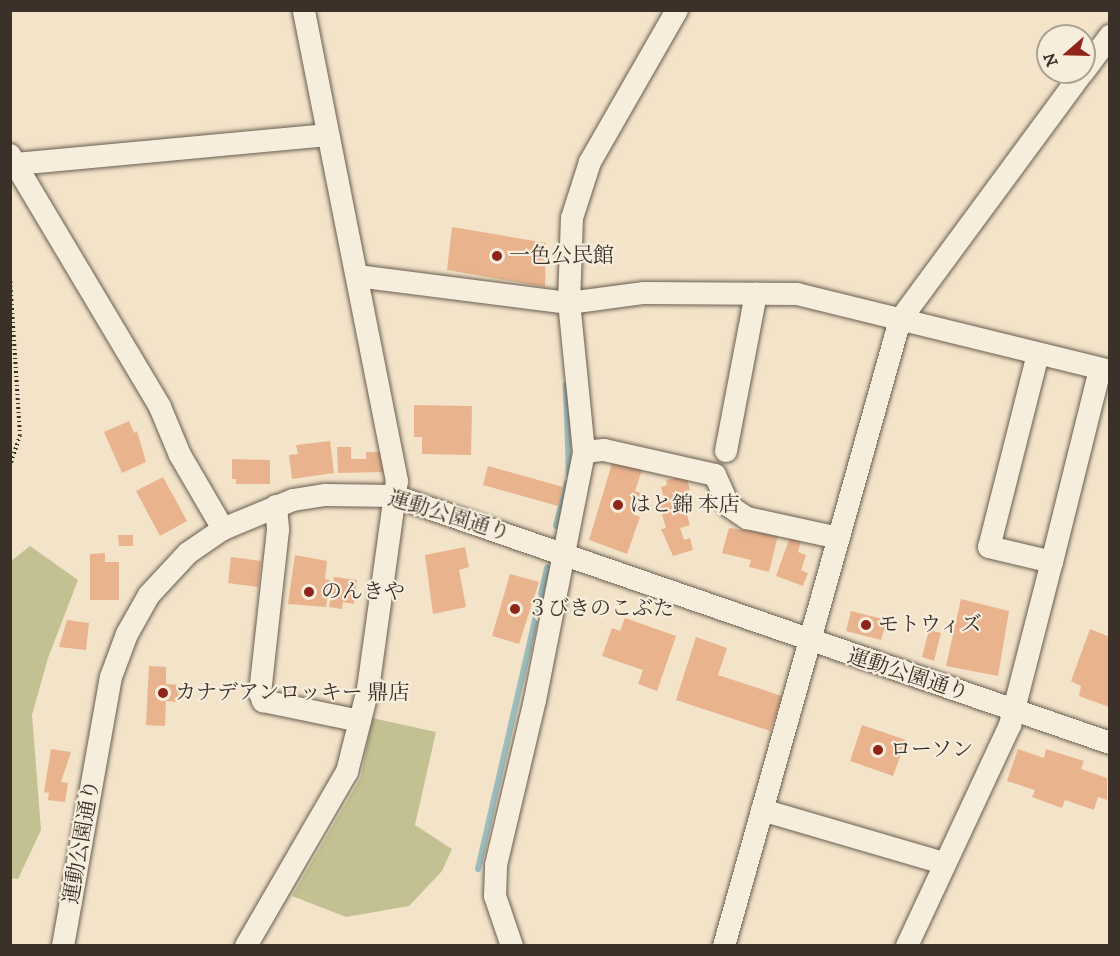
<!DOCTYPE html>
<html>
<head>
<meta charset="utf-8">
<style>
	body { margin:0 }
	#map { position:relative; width:1120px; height:956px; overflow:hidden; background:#f3e3c9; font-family:"IM FELL DW Pica","Noto Serif JP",serif }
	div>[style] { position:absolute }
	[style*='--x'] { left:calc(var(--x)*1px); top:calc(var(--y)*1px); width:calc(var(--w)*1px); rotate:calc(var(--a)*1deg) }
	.green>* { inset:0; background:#c3c191 }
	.stream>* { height:6px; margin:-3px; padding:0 3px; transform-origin:3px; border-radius:3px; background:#9dbdbc }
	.building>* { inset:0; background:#e9b38e }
	.path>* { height:4px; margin-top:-2px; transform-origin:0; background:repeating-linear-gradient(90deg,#3b3128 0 1.5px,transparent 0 4.5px) }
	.roads { filter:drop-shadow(0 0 2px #695e50) drop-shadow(0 0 2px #695e50) }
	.minor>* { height:22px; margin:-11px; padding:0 11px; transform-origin:11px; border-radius:11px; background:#f7eddc }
	.dots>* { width:16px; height:16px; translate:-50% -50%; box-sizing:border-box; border:3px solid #f7eddc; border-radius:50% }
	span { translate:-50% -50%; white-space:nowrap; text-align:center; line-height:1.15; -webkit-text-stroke:4.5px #f7eddc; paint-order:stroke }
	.poi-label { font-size:21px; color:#3b3128 }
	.left { translate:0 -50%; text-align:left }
	.street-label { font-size:21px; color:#3b3128 }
	.frame { position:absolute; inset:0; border:12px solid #3b3128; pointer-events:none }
	.north { position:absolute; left:1036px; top:24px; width:60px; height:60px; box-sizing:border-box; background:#f7eddc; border:2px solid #aca294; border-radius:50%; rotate:250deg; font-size:16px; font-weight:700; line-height:24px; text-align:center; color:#3b3128 }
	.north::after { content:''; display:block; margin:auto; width:21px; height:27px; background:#8f2418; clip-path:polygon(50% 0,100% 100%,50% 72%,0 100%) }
</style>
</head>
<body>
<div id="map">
	<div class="green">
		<i style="clip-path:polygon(30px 546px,78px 580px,48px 658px,32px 715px,41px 830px,18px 879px,10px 878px,10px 562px)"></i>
		<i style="clip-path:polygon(372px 718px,436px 732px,415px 825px,452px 849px,442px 871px,409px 906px,346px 917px,292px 896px,361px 777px)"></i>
	</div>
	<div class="stream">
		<i style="--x:566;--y:385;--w:89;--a:88.1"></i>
		<i style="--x:556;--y:526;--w:44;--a:-75.7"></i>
		<i style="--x:478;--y:869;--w:309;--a:-77.1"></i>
	</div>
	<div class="building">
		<i style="clip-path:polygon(452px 227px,546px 243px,545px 287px,447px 270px)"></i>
		<i style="clip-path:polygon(414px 405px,472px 406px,471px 455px,422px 454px,422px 437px,414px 437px)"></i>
		<i style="clip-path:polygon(129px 421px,134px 433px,137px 431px,146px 462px,122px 473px,104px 432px)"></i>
		<i style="clip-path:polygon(330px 441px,334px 473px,292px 479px,289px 455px,298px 454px,296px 445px)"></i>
		<i style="clip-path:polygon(337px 447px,351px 447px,351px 459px,366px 459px,366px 452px,382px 452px,383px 472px,338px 473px)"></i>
		<i style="clip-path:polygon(614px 457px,643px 467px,635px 491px,641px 493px,634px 515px,640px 517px,627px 554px,589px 540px)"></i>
		<i style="clip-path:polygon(232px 459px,270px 460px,270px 484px,236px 484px,236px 479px,232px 479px)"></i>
		<i style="clip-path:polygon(488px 466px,563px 487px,558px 506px,483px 485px)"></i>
		<i style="clip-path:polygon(686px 475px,690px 490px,685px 491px,690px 507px,685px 509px,690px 525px,680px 528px,684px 540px,690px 538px,693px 550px,673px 556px,661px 529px,666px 528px,660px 508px,664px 499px,661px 487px,667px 485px,666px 480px)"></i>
		<i style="clip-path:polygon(163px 477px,187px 521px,160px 536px,136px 491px)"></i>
		<i style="clip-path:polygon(729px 528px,778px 535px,769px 572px,749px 567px,751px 560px,722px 553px)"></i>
		<i style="clip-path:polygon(118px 535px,133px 535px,133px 546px,119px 546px)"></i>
		<i style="clip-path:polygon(790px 537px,801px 541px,798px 552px,806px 555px,801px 570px,808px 573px,803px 586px,776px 576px)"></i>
		<i style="clip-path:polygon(465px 547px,469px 567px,459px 570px,466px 607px,433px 614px,425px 555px)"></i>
		<i style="clip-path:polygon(105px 553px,105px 562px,119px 562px,119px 600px,90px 600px,90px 554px)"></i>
		<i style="clip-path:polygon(295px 555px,327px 561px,325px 579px,330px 580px,326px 607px,288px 604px)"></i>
		<i style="clip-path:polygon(231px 557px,261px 561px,258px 587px,228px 583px)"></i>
		<i style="clip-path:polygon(510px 574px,539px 582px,519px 644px,492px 636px)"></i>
		<i style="clip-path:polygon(334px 577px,357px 580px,354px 604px,343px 602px,342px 609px,329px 607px)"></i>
		<i style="clip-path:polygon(961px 599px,1009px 611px,998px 676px,946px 666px)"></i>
		<i style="clip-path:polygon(851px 611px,887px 620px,881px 640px,846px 631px)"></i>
		<i style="clip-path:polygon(625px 618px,676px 636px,657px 691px,638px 684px,643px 670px,602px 656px,612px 628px,620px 631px)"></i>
		<i style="clip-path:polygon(67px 620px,89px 623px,86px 650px,59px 647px)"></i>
		<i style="clip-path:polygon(1090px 629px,1110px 637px,1109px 707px,1079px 696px,1081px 686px,1071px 681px)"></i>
		<i style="clip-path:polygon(929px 630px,941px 633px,934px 661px,922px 657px)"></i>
		<i style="clip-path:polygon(696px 637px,727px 648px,718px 675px,782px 696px,770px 731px,676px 700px)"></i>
		<i style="clip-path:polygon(149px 666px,166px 667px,166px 684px,179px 685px,178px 702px,166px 701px,165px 726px,146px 725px)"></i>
		<i style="clip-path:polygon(862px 725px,906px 740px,893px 776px,850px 761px)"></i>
		<i style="clip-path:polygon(51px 749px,71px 752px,61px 782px,68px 783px,65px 802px,48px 800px,49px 793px,44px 792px)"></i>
		<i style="clip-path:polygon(1018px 749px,1044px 758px,1046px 749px,1084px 761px,1081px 769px,1107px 778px,1107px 800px,1098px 797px,1094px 810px,1065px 800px,1062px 808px,1032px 797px,1035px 790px,1007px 781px)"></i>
	</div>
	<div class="path">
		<i style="--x:10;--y:277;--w:158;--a:86.4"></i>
		<i style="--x:20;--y:435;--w:33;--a:108"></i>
	</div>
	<div class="roads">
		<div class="minor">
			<i style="--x:1084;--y:71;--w:44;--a:-53.4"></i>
			<i style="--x:10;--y:155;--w:293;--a:59.2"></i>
			<i style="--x:160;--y:407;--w:52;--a:67.4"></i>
			<i style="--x:180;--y:455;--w:86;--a:59.8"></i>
			<i style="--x:16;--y:164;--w:313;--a:-5.3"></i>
			<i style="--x:357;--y:276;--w:214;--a:7.3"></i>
			<i style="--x:569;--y:303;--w:76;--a:-7.6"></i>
			<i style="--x:644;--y:293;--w:153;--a:0.4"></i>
			<i style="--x:797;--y:294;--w:322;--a:13.8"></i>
			<i style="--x:1038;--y:354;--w:199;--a:104.2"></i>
			<i style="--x:989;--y:547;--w:65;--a:13.4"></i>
			<i style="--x:1052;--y:562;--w:198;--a:-76"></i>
			<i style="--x:726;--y:451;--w:160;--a:-79.2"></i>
			<i style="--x:584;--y:452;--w:20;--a:-6"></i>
			<i style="--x:604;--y:450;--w:114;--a:12.7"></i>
			<i style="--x:715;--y:475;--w:34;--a:66"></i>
			<i style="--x:729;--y:506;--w:22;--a:34"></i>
			<i style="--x:747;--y:518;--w:94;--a:12.3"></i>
			<i style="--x:276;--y:506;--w:24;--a:85"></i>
			<i style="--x:278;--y:530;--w:164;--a:96.3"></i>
			<i style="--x:260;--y:693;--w:9;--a:69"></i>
			<i style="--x:263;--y:701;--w:99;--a:11.7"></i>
			<i style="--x:762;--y:810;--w:189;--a:16.3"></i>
			<i style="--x:63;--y:946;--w:273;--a:-79.9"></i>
			<i style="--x:111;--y:677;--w:46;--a:-69.6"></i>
			<i style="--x:127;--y:634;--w:45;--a:-60.6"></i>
			<i style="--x:149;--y:595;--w:57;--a:-47.1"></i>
			<i style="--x:188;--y:553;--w:42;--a:-34.4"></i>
			<i style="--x:223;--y:529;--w:76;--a:-22.5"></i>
			<i style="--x:293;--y:500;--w:33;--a:-9"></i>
			<i style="--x:326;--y:495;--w:68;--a:0.8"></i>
			<i style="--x:394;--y:496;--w:757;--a:19.03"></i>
			<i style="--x:246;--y:946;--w:201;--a:-59.9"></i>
			<i style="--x:347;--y:772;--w:86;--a:-75.8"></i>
			<i style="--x:368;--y:689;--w:210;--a:-82.1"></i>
			<i style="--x:397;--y:481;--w:480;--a:-101.2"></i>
			<i style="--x:512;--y:946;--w:53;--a:-108.8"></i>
			<i style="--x:495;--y:896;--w:31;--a:-88"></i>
			<i style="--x:496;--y:865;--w:170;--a:-76.7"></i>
			<i style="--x:535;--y:700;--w:253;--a:-78.8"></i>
			<i style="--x:584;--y:452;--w:150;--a:-95.7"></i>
			<i style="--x:569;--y:303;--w:85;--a:-88"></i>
			<i style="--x:572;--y:218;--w:59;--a:-72.2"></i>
			<i style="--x:590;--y:162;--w:175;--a:-60.2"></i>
			<i style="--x:724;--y:946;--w:650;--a:-74.3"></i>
			<i style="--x:900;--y:320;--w:308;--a:-53.6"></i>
			<i style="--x:907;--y:946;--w:244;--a:-65"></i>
			<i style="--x:1010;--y:725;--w:168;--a:-75.6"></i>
		</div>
	</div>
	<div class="dots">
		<i style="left:497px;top:256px;background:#8f2418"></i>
		<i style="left:618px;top:505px;background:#8f2418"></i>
		<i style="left:309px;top:592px;background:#8f2418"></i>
		<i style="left:515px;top:609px;background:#8f2418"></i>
		<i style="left:866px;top:625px;background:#8f2418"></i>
		<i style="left:163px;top:693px;background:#8f2418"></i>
		<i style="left:878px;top:750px;background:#8f2418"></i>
	</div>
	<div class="poi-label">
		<span class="left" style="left:509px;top:256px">一色公民館</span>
		<span class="left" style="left:630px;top:505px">はと錦 本店</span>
		<span class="left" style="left:321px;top:592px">のんきや</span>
		<span class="left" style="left:527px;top:609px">３びきのこぶた</span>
		<span class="left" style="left:878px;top:625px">モトウィズ</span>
		<span class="left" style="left:175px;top:693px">カナデアンロッキー 鼎店</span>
		<span class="left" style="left:890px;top:750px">ローソン</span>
	</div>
	<div class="street-label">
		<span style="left:449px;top:516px;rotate:17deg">運動公園通り</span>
		<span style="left:908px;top:675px;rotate:18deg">運動公園通り</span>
		<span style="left:82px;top:842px;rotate:-80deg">運動公園通り</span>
	</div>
	<div class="frame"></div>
	<div class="north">N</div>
</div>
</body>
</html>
